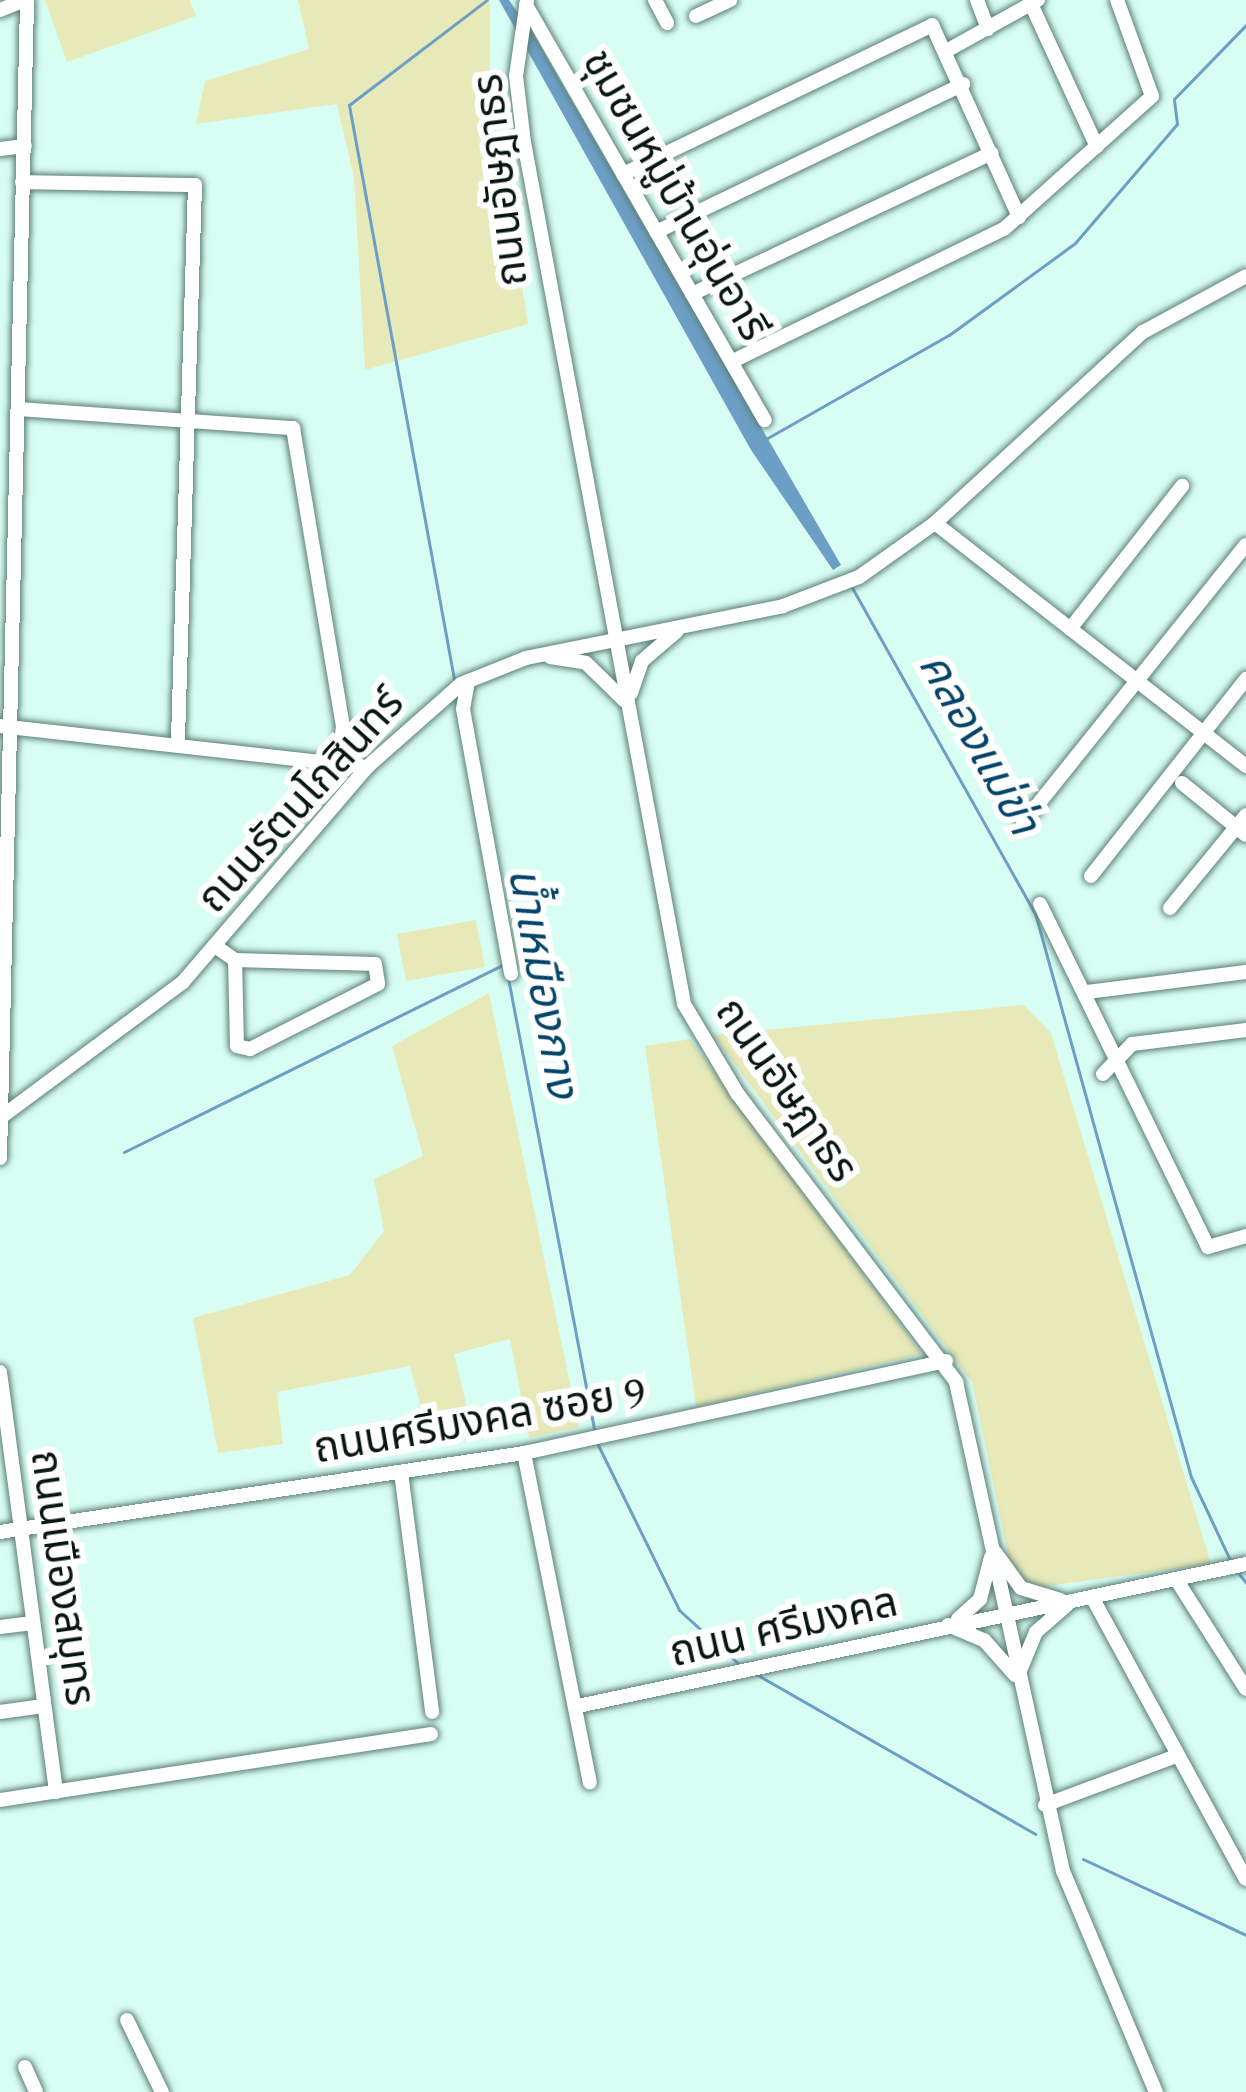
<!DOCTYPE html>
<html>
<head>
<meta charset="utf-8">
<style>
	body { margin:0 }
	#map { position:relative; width:1246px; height:2092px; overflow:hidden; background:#d8fef4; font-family:Spectral,"Noto Sans Thai",serif }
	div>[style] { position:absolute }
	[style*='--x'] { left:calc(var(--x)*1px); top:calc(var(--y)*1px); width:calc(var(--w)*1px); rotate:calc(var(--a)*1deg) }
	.green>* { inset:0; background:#e7eab8 }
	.water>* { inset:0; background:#6d9fc6 }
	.stream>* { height:3px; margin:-1.5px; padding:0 1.5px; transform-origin:1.5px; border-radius:1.5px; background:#6d9fc6 }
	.roads { filter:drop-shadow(0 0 3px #5c7f76) drop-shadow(0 0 3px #5c7f76) }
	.minor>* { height:14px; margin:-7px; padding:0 7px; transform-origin:7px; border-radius:7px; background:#fff }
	span { translate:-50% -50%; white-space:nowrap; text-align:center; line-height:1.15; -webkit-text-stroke:12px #fff; paint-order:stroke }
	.street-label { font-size:42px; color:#081613 }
	.water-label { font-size:45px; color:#04446a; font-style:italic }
</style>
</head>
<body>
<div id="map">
	<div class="green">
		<i style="clip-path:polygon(45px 0,190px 0,196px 16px,67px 62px)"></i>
		<i style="clip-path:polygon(298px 0,490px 0,490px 82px,528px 324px,365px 370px,354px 178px,337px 104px,196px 124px,205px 81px,309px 49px)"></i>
		<i style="clip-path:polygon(476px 920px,485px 967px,406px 981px,397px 934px)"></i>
		<i style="clip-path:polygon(489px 993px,579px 1427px,529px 1438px,510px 1339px,454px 1354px,469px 1415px,426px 1426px,410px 1366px,277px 1392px,283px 1444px,218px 1453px,193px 1318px,350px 1275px,384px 1231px,374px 1179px,423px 1156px,392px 1046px)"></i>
		<i style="clip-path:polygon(1024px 1005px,1051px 1033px,1211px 1564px,1032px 1588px,1012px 1573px,972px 1382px,713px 1035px)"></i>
		<i style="clip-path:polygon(690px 1039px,922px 1354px,696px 1407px,645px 1046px)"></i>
	</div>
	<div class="water">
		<i style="clip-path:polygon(499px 0,509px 0,536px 39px,841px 565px,833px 570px,751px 450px)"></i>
	</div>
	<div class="stream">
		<i style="--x:764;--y:440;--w:213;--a:-29.6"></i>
		<i style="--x:949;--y:335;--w:156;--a:-36.1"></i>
		<i style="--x:1075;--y:243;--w:157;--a:-49.4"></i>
		<i style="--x:1177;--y:124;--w:25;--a:-97"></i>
		<i style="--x:1174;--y:99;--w:103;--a:-45.8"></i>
		<i style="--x:850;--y:584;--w:377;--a:60.7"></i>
		<i style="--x:1035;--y:913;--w:585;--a:74.54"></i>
		<i style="--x:1191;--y:1477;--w:94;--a:64.8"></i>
		<i style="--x:454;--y:679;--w:584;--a:-100.37"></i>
		<i style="--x:349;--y:105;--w:173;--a:-37.3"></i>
		<i style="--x:508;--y:978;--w:464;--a:79.2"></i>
		<i style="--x:124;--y:1152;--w:424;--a:-26.3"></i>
		<i style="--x:597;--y:1443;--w:186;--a:63.8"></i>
		<i style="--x:679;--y:1610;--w:85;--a:42.1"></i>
		<i style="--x:1236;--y:1570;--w:16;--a:52"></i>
		<i style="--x:756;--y:1674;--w:322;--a:29.8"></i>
		<i style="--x:1083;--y:1859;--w:180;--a:25"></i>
	</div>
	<div class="roads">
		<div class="minor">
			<i style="--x:527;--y:0;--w:77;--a:98.2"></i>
			<i style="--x:516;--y:76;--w:66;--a:83.1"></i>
			<i style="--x:524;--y:142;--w:877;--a:79.48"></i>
			<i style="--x:684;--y:1004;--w:104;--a:59.2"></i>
			<i style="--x:737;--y:1093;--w:363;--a:52.8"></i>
			<i style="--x:956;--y:1382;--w:501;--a:77.66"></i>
			<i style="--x:1063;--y:1871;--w:240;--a:67.2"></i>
			<i style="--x:655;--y:0;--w:26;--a:62"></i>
			<i style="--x:977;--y:0;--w:31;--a:69"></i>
			<i style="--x:1031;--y:4;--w:157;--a:65.2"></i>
			<i style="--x:526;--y:5;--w:479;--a:60.1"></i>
			<i style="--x:0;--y:10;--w:27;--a:-22"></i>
			<i style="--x:696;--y:16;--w:38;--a:-25"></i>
			<i style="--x:948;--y:50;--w:103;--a:-29.1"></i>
			<i style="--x:0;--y:149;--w:25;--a:-7"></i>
			<i style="--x:623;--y:174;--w:343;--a:-25.7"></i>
			<i style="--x:932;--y:25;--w:211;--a:65.6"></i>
			<i style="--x:22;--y:182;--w:173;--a:1"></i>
			<i style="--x:195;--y:185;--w:553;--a:91.76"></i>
			<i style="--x:656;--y:232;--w:341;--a:-25.7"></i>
			<i style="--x:692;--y:294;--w:331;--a:-25.2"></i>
			<i style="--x:733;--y:361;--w:301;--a:-26"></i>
			<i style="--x:1004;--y:229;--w:199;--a:-41.9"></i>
			<i style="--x:1152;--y:96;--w:102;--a:-110"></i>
			<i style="--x:18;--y:409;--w:276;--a:4"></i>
			<i style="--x:293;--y:428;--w:302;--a:80.5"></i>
			<i style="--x:343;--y:726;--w:33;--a:97"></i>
			<i style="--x:935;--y:523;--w:395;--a:38"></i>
			<i style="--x:1070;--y:629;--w:182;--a:-51.9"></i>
			<i style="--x:550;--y:657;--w:36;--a:9"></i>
			<i style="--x:586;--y:663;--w:54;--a:44.3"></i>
			<i style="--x:468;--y:681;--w:28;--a:100"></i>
			<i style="--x:463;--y:709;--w:269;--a:79.7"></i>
			<i style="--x:631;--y:693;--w:34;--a:-71"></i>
			<i style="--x:642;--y:661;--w:46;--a:-40.6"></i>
			<i style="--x:0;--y:726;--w:369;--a:6.4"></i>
			<i style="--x:1182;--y:783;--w:82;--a:39.1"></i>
			<i style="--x:1023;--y:823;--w:356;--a:-51.3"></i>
			<i style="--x:1091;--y:876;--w:251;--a:-51.8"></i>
			<i style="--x:1040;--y:904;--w:382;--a:63.9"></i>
			<i style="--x:1208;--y:1247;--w:40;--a:-16"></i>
			<i style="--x:1170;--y:908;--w:120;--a:-50.7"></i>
			<i style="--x:215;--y:946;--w:24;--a:35"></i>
			<i style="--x:235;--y:960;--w:140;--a:1.6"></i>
			<i style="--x:375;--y:964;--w:20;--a:81"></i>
			<i style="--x:378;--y:984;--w:144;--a:153.1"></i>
			<i style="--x:250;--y:1049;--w:13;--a:-167"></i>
			<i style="--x:237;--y:1046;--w:86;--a:-91.3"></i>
			<i style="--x:1087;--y:992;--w:160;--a:-7.2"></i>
			<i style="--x:1103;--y:1074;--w:42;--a:-46"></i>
			<i style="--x:1132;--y:1044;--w:115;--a:-7"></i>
			<i style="--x:0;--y:1118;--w:228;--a:-36.6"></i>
			<i style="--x:183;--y:982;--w:283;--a:-49.4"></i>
			<i style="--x:367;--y:767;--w:125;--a:-41.4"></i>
			<i style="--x:461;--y:684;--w:70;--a:-21.8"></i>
			<i style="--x:526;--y:658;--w:262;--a:-11.4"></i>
			<i style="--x:783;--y:606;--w:81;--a:-20.9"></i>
			<i style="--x:859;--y:577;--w:93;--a:-35.4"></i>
			<i style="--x:935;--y:523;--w:282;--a:-42.6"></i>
			<i style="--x:1143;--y:332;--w:117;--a:-28.5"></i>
			<i style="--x:0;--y:1158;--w:1158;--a:-88.66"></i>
			<i style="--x:0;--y:1372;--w:424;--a:82.4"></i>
			<i style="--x:524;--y:1453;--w:336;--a:78.7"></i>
			<i style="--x:401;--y:1472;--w:242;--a:82.6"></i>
			<i style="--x:0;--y:1532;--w:530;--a:-8.57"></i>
			<i style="--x:524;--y:1453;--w:432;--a:-12.3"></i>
			<i style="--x:995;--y:1552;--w:44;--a:54.2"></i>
			<i style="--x:1021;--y:1588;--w:41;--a:17.1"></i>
			<i style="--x:1176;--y:1579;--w:130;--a:57.5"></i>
			<i style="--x:1092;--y:1597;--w:321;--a:61.4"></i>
			<i style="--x:958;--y:1619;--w:30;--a:-42"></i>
			<i style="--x:980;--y:1599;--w:43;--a:-75.3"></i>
			<i style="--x:948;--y:1625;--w:39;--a:23"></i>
			<i style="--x:984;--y:1640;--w:47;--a:48.5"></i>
			<i style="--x:0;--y:1627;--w:33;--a:-7"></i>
			<i style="--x:1019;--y:1673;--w:44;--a:-67.5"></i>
			<i style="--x:1036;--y:1632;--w:41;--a:-41.1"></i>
			<i style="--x:578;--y:1706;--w:683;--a:-12"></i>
			<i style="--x:0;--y:1712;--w:44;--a:-7.8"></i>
			<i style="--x:0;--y:1800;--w:436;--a:-8.7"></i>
			<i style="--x:1045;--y:1805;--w:140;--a:-20.5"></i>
			<i style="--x:127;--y:2020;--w:80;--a:64.1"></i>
			<i style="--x:25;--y:2067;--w:27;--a:66"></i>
		</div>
	</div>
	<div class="street-label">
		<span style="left:502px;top:180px;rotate:-97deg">ถนนอัษฎาธร</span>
		<span style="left:674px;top:196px;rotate:60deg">ชุมชนหมู่บ้านอุ่นอารี</span>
		<span style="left:302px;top:802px;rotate:-48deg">ถนนรัตนโกสินทร์</span>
		<span style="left:785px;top:1091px;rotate:55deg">ถนนอัษฎาธร</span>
		<span style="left:480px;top:1422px;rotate:-10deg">ถนนศรีมงคล ซอย 9</span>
		<span style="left:61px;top:1578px;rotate:82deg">ถนนเมืองสมุทร</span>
		<span style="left:784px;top:1629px;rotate:-13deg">ถนน ศรีมงคล</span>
	</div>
	<div class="water-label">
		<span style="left:978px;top:744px;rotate:61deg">คลองแม่ข่า</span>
		<span style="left:542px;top:983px;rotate:80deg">น้ำเหมืองกาง</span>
	</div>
</div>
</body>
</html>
